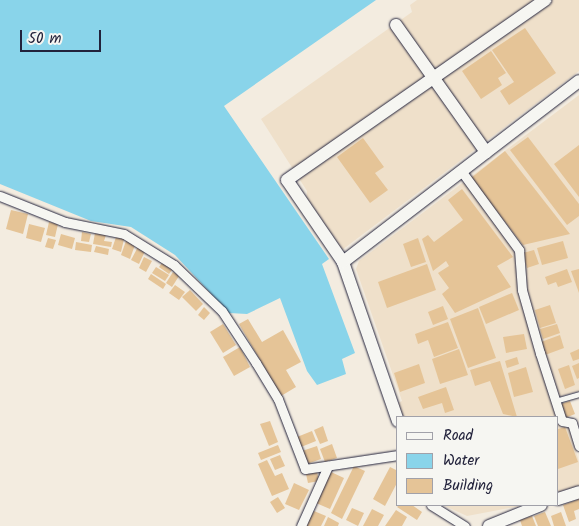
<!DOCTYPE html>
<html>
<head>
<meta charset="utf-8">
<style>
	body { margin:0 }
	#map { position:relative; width:579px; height:526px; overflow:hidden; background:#f3ece0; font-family:Kalam,sans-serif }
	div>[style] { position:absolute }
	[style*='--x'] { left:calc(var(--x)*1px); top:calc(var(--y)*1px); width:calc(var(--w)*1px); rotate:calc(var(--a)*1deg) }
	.built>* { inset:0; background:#efe0ca }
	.water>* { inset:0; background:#89d4ea }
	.building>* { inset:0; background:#e5c497 }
	.roads { filter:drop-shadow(0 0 1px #22223b) drop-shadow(0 0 1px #22223b) }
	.lane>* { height:4.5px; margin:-2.25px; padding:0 2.25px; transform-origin:2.25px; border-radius:2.25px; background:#f6f6f2 }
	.street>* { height:9px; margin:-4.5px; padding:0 4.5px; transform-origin:4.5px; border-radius:4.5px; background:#f6f6f2 }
	.secondary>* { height:12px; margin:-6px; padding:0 6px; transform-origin:6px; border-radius:6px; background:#f6f6f2 }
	span { translate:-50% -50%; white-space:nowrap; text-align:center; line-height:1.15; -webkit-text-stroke:4px #f6f6f2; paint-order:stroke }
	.legend { position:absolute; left:396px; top:416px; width:162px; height:90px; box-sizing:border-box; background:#f6f6f2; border:1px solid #a1a1a9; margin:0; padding:6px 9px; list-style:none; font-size:15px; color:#22223b }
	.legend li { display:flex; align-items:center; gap:10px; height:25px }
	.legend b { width:25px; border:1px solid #a1a1a9 }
	.scale { position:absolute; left:20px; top:30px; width:81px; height:22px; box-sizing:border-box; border:2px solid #22223b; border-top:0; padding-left:6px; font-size:15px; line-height:18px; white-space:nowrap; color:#22223b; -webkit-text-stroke:4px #f6f6f2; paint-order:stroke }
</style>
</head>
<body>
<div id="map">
	<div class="built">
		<i style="clip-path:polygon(417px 0,579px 0,579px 71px,342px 250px,306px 200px,307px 191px,261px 119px,412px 12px,410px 5px)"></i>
		<i style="clip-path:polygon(579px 95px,579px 391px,558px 397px,558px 417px,403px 417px,398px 403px,402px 401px,356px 269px,359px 261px)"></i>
		<i style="clip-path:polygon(558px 418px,569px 427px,579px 462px,579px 486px,558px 493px)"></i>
		<i style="clip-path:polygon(443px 505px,525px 505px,467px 516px)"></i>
	</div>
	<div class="water">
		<i style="clip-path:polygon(0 0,376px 0,224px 106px,329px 259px,322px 264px,355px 353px,342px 359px,346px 374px,317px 385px,307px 371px,280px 298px,247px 314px,229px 313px,175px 255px,131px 227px,91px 221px,0 184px)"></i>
	</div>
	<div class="building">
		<i style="clip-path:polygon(525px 28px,556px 73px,509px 105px,500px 91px,514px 82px,492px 50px)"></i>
		<i style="clip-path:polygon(491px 51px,506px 73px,498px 78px,502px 85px,481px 99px,462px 71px)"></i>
		<i style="clip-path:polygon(528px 137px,579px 204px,579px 216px,567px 225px,510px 150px)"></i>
		<i style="clip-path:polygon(363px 138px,384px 167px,375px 173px,388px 190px,370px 203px,337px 157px)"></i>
		<i style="clip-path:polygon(579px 145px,579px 197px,554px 164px)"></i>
		<i style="clip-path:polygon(505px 151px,570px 234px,523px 245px,471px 178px)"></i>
		<i style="clip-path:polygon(462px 189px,513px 257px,497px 266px,511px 287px,455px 313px,442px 294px,449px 288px,438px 273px,449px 266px,446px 261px,433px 271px,422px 239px,428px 235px,434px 242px,463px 220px,448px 200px)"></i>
		<i style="clip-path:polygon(11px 210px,28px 214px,23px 234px,6px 229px)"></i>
		<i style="clip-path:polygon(49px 222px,58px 224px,55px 237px,46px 235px)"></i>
		<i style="clip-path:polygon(29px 224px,45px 228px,41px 242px,26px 238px)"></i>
		<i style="clip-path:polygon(82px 232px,91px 234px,89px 242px,81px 241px)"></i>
		<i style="clip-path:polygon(95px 233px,106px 235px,104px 241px,112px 242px,111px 247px,93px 244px)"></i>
		<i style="clip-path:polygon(61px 234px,75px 238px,72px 249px,58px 245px)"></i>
		<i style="clip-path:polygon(116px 237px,124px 239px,121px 252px,112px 249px)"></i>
		<i style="clip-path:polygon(48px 238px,56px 240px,53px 249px,45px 247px)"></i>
		<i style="clip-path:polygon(127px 238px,136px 242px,130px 259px,121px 255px)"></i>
		<i style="clip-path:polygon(418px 238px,426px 262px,411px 267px,403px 244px)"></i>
		<i style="clip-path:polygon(563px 241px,568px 258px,542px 265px,537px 248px)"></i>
		<i style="clip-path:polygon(76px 242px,92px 245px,91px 252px,75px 250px)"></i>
		<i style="clip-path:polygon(139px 245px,146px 249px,139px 264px,131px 260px)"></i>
		<i style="clip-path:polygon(96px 246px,109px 249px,108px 255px,94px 252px)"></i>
		<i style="clip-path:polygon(534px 250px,539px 264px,527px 268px,523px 253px)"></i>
		<i style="clip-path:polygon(144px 257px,152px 261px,146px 272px,139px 268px)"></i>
		<i style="clip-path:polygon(162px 263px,172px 270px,169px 274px,159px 267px)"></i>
		<i style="clip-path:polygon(427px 264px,436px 290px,387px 308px,378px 282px)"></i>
		<i style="clip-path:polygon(156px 267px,169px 275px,165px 281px,152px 273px)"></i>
		<i style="clip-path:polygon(567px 269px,572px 282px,558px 287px,556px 282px,548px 285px,545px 277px)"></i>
		<i style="clip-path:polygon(579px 269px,579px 293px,571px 271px)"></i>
		<i style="clip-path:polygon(173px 272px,179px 276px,172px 287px,166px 283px)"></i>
		<i style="clip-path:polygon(151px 274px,166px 284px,163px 289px,148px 279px)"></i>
		<i style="clip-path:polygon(175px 285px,185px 292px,179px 300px,169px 293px)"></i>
		<i style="clip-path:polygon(190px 290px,203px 304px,196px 311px,182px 297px)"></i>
		<i style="clip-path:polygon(512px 293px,519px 310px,486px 324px,479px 307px)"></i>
		<i style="clip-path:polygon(550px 305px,556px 323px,540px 328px,535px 310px)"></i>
		<i style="clip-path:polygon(443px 306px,448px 319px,433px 325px,428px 312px)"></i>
		<i style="clip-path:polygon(204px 307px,210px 313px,204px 320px,198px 315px)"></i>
		<i style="clip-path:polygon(478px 308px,496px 358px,468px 368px,450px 319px)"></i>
		<i style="clip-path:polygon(248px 319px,262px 342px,283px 330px,301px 362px,286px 370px,296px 387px,281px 396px,239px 324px)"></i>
		<i style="clip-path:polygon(448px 322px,458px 348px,434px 357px,428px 340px,418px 344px,415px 334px)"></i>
		<i style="clip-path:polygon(223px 324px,236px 345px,223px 353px,210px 332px)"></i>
		<i style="clip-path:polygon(557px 324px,560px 333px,543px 339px,540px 329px)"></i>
		<i style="clip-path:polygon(524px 334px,527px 349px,506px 353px,503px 337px)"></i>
		<i style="clip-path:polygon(560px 335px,564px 348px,545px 355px,541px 342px)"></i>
		<i style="clip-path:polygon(240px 347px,250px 367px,234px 376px,223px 357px)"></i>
		<i style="clip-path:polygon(459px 349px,468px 375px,440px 384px,432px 359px)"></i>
		<i style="clip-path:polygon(579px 349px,579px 359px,573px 361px,570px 353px)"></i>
		<i style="clip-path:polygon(517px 357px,519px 364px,507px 368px,505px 361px)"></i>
		<i style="clip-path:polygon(500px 361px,517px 417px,503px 414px,490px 381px,475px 386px,470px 370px)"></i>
		<i style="clip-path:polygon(579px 363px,579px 378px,577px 379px,572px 366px)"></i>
		<i style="clip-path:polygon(419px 364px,425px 383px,400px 392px,394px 373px)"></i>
		<i style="clip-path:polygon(569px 365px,575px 385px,565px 389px,558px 369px)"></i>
		<i style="clip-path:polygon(526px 367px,533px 392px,514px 397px,508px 373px)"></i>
		<i style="clip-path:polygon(446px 387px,454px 410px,445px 413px,442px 403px,423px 409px,418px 397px)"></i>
		<i style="clip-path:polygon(570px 401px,575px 414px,565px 418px,560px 404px)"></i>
		<i style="clip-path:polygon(270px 421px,278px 442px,269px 446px,260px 424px)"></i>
		<i style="clip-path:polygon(323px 426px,328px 441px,320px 444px,314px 430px)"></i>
		<i style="clip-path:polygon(565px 427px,578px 462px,558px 469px,558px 429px)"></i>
		<i style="clip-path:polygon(312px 431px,316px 441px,301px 447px,297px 437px)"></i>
		<i style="clip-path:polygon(332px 444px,337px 458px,325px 462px,320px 449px)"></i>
		<i style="clip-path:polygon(278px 445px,281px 452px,261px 460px,258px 453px)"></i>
		<i style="clip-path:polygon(317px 446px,321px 459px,307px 464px,302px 451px)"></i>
		<i style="clip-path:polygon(280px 455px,285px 466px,275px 470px,270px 459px)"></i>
		<i style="clip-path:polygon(267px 460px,275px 476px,282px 473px,289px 489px,272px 496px,258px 464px)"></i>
		<i style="clip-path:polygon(354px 466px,365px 471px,342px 519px,331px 513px)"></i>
		<i style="clip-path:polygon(390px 467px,398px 471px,398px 481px,385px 506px,373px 499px)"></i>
		<i style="clip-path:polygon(317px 472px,319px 481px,308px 483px,306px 474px)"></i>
		<i style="clip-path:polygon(331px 472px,344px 478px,330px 509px,316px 503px)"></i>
		<i style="clip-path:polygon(294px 483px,309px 490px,299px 510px,285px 504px)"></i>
		<i style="clip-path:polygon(278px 497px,285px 508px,277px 513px,270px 502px)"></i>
		<i style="clip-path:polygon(579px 499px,579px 509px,574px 511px,576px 519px,569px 522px,563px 505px)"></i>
		<i style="clip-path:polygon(399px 505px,412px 505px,422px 512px,417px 520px,397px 507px)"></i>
		<i style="clip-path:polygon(352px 508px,364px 513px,358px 526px,346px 520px)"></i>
		<i style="clip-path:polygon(372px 509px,384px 515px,378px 526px,363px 526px)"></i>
		<i style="clip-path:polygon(396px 510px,407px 517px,402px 526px,385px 526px)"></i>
		<i style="clip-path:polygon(314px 511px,326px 516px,321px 526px,306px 526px)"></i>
		<i style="clip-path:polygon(545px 512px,551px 526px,538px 526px,534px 516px)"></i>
		<i style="clip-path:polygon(561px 512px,566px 526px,554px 526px,551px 516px)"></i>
		<i style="clip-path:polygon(532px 516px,536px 526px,522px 526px,520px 520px)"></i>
		<i style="clip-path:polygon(328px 517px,339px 523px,338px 526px,324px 526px)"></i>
	</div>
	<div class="roads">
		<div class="lane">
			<i style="--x:555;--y:401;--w:25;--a:-16"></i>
		</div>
		<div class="street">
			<i style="--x:462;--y:172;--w:97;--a:53.8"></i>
			<i style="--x:519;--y:250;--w:40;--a:85.7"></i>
			<i style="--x:522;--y:290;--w:66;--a:74.1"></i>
			<i style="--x:540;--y:353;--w:71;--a:72.1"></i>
			<i style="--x:562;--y:421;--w:10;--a:11"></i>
			<i style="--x:572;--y:423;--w:24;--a:73"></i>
			<i style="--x:0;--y:196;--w:70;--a:21.8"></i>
			<i style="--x:65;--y:222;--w:60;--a:11.5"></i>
			<i style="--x:124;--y:234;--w:59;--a:31.8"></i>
			<i style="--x:174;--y:265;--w:66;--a:43.8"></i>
			<i style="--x:222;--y:311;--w:62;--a:56.8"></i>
			<i style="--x:256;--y:363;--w:42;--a:58.6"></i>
			<i style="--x:278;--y:399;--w:75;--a:68.9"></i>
			<i style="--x:305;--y:469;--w:94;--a:-8.6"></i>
			<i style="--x:431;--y:505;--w:40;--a:32"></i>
			<i style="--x:301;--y:526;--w:66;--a:-65.8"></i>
		</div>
		<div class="secondary">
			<i style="--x:396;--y:25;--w:156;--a:54.7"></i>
			<i style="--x:343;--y:262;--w:297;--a:-37.5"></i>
			<i style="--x:398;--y:421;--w:168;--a:-109.1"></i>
			<i style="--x:343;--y:262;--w:99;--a:-124.3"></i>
			<i style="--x:287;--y:180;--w:315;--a:-34.9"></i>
			<i style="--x:558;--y:499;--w:22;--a:-18"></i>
			<i style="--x:489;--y:526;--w:56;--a:-22"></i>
		</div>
	</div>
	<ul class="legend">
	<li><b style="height:6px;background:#f6f6f2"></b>Road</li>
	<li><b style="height:14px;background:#89d4ea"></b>Water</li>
	<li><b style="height:14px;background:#e5c497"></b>Building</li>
	</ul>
	<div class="scale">50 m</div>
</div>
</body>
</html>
